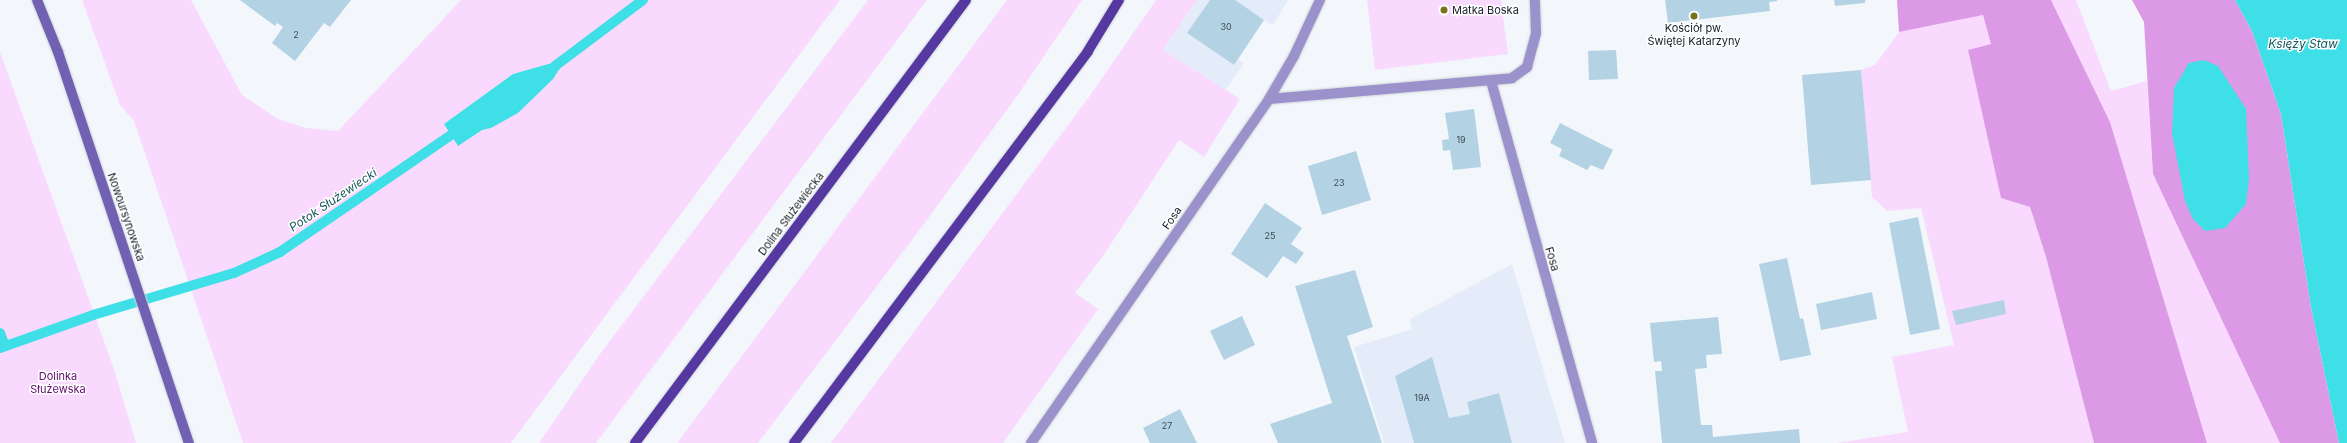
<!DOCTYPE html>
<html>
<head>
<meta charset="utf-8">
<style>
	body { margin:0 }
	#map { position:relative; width:2347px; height:443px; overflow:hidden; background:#f3f7fc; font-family:Inter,sans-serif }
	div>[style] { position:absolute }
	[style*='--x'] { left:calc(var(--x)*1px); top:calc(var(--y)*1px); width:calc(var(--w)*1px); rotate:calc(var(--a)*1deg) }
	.built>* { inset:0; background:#e4ecfa }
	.green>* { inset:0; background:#f9dafe }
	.forest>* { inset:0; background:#dc99e6 }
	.water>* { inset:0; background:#3fdfe7 }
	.stream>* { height:10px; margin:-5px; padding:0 5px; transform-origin:5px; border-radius:5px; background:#3fdfe7 }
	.building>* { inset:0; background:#b3d3e4 }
	.roads { filter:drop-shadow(0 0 1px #d0d4da) drop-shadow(0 0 1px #d0d4da) }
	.street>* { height:10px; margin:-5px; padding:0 5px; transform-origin:5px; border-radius:5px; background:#9b92cc }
	.secondary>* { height:10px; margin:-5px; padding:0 5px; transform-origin:5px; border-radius:5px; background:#7260b3 }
	.primary>* { height:10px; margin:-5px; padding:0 5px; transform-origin:5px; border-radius:5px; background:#5639a0 }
	.dots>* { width:11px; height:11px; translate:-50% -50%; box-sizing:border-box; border:2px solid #fff; border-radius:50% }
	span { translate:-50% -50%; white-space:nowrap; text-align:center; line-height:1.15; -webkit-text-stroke:3px #fff; paint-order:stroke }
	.number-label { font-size:9px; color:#3f4b56 }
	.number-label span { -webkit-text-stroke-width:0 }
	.poi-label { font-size:11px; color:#181e27 }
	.left { translate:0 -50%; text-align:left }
	.street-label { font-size:11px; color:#181e27 }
	.park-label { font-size:11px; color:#600e6c }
	.water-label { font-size:12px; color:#16575a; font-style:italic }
</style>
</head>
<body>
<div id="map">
	<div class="built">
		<i style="clip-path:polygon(1197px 0,1288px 0,1273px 25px,1264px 20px,1238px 59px,1244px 63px,1226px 90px,1163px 50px)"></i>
		<i style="clip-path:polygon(1512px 264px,1565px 443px,1384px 443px,1354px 347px,1412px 329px,1410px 319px)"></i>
	</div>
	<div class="green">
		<i style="clip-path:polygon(82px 0,191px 0,242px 95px,278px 119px,306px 128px,338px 131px,461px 0,840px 0,511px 443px,243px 443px,134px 121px,120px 105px)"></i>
		<i style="clip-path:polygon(868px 0,927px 0,596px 443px,539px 443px,600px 354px)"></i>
		<i style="clip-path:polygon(1007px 0,1082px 0,1019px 93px,921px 228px,758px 443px,677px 443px)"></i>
		<i style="clip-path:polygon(1156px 0,1197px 0,1163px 50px,1240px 99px,1204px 157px,1179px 140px,1103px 256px,1075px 293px,1098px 309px,1003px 443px,831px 443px,1089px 97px)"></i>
		<i style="clip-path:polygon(1367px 0,1501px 0,1508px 54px,1375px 70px)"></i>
		<i style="clip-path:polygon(2051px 0,2076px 0,2111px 91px,2147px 81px,2153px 174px,2280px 443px,2207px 443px,2110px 122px)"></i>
		<i style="clip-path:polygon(1983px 15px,1991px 44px,1968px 50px,2001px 198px,2030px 207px,2046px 257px,2094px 443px,1836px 443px,1908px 432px,1892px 357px,1954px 345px,1921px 208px,1887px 211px,1872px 197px,1861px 70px,1875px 65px,1899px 32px)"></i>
		<i style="clip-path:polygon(0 52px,114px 369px,136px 443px,0 443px)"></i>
	</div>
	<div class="forest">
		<i style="clip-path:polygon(1897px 0,2051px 0,2110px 122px,2207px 443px,2094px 443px,2046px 257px,2030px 207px,2001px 198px,1968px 50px,1991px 44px,1983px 15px,1899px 32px)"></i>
		<i style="clip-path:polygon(2132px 0,2235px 0,2252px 31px,2281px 114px,2311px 307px,2339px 443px,2280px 443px,2153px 174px,2144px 22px)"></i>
	</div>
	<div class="water">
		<i style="clip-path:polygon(2235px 0,2347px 0,2347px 443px,2339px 443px,2311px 307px,2281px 114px,2252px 31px)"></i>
		<i style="clip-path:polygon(566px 59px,553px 79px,518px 113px,491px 128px,482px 130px,458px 146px,444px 124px,513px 74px)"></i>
		<i style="clip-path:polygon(2204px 60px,2218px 66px,2246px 109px,2249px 179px,2246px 204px,2225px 228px,2205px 231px,2193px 219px,2185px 201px,2172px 133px,2174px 88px,2189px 63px)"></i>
	</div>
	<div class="stream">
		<i style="--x:555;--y:66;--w:110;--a:-36.9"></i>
		<i style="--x:0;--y:333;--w:14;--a:69"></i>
		<i style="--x:0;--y:348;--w:99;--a:-19.5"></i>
		<i style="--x:93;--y:315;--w:147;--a:-16.6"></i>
		<i style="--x:234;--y:273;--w:51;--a:-24.5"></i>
		<i style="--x:280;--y:252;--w:219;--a:-34.4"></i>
	</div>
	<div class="building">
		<i style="clip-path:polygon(240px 0,351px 0,330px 27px,324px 23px,295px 61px,272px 43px,283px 27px,277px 23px,275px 26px)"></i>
		<i style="clip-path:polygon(1210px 0,1235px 0,1264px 20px,1234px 65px,1187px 33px)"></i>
		<i style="clip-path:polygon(1665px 0,1777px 0,1777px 1px,1769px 2px,1770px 11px,1668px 23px)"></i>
		<i style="clip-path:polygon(1834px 0,1865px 0,1865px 3px,1835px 6px)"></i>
		<i style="clip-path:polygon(1616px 50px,1618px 79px,1589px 80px,1588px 51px)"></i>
		<i style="clip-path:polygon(1861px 70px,1871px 180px,1811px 185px,1802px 75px)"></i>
		<i style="clip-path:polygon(1474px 109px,1481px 167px,1453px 170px,1450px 150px,1443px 151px,1442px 140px,1449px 139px,1445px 113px)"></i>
		<i style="clip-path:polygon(1560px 123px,1613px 150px,1603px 170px,1591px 165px,1587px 170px,1559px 156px,1562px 149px,1550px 143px)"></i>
		<i style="clip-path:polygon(1356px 151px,1371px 200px,1322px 215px,1308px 166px)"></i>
		<i style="clip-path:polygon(1265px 203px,1302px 228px,1291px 244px,1304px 253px,1296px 264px,1283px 256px,1267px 278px,1231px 254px)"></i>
		<i style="clip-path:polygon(1918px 217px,1940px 329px,1910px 335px,1889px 223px)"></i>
		<i style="clip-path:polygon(1787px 258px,1800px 319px,1803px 318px,1811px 355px,1780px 361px,1759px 264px)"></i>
		<i style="clip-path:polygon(1355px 270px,1373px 327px,1347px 336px,1382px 443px,1278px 443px,1270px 424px,1332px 403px,1295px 286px)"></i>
		<i style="clip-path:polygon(1872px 292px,1877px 319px,1821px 330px,1816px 304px)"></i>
		<i style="clip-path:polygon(2004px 300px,2006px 314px,1956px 325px,1952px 311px)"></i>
		<i style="clip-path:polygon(1242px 316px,1255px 345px,1224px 360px,1210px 331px)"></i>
		<i style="clip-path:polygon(1718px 317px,1722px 354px,1706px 355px,1707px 368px,1695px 369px,1701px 425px,1712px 425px,1713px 437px,1799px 429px,1800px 443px,1662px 443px,1655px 371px,1662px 371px,1661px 361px,1654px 362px,1650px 323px)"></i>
		<i style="clip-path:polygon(1432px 357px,1449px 418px,1470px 414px,1467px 402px,1499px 393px,1512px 443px,1414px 443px,1395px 376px)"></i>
		<i style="clip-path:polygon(1180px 409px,1197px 443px,1150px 443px,1143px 428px)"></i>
	</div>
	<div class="roads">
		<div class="street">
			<i style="--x:1491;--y:81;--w:376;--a:74.4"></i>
			<i style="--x:1269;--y:99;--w:244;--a:-4.9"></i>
			<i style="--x:1512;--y:78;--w:19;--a:-36"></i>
			<i style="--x:1527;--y:67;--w:35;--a:-75"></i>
			<i style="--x:1536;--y:33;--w:33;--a:-92"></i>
			<i style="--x:1031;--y:443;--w:418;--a:-55.3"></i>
			<i style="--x:1269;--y:99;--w:50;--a:-59.8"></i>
			<i style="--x:1294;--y:56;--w:62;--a:-65.1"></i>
		</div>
		<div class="secondary">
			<i style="--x:37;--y:0;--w:56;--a:68"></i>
			<i style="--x:58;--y:52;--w:412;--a:71.5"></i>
		</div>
		<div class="primary">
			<i style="--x:635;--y:443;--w:553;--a:-53.23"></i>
			<i style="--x:794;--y:443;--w:490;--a:-53.1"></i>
			<i style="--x:1088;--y:51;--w:60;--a:-58.7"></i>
		</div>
	</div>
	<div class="dots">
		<i style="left:1444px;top:10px;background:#757419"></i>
		<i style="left:1694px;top:16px;background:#757419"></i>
	</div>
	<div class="number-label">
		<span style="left:1226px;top:27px">30</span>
		<span style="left:296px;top:35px">2</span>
		<span style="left:1461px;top:140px">19</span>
		<span style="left:1339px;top:183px">23</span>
		<span style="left:1270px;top:236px">25</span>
		<span style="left:1422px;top:398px">19A</span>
		<span style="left:1167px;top:426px">27</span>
	</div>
	<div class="poi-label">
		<span class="left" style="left:1452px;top:10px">Matka Boska</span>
		<span style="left:1694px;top:35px">Kościół pw.<br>Świętej Katarzyny</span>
	</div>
	<div class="street-label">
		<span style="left:791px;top:214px;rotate:-53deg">Dolina Służewiecka</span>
		<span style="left:126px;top:217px;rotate:71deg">Nowoursynowska</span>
		<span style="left:1172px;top:218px;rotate:-55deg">Fosa</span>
		<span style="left:1552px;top:259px;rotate:74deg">Fosa</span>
	</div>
	<div class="park-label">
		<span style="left:58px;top:383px">Dolinka<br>Służewska</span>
	</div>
	<div class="water-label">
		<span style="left:2303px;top:44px">Księży Staw</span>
		<span style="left:333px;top:200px;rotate:-34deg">Potok Służewiecki</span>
	</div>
</div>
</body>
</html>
